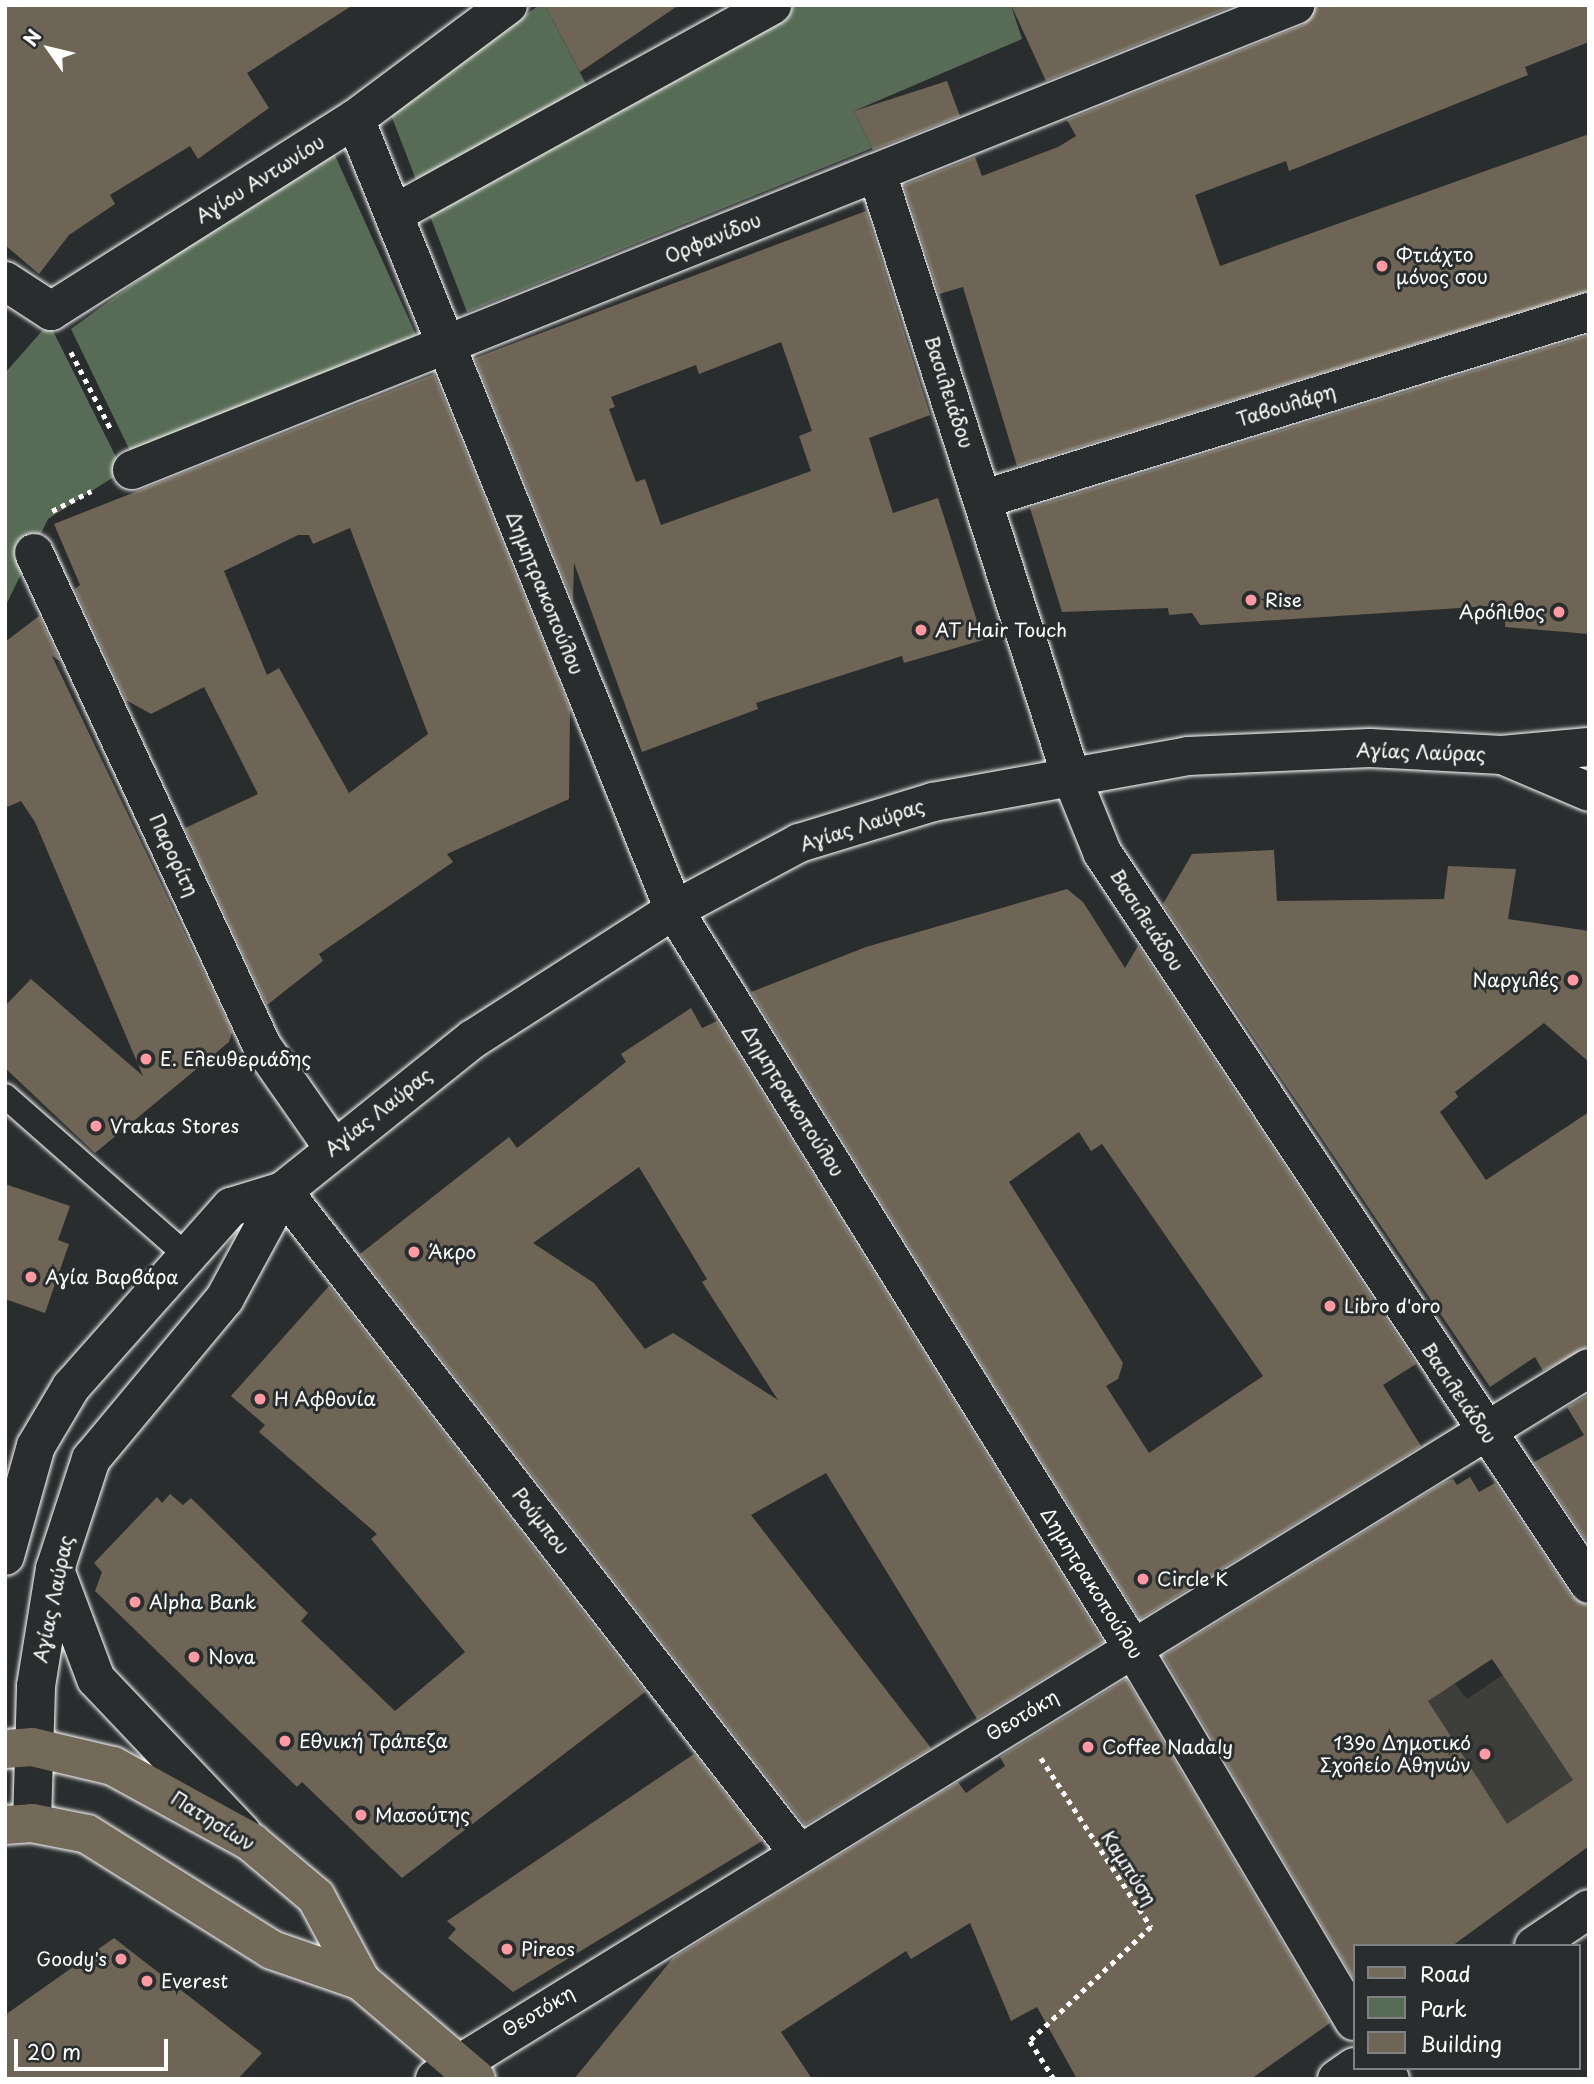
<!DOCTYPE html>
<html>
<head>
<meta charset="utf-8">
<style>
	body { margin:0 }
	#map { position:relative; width:1594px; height:2084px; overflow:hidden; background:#2a2d2e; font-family:"Playpen Sans",sans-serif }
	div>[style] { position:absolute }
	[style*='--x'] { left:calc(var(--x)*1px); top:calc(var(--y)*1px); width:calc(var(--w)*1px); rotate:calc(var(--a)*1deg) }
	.built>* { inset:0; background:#3e3e3a }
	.green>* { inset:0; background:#586b56 }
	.building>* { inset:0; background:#6e6556 }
	.path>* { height:4.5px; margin-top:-2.25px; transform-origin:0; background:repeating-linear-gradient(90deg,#fff 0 5px,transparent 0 10px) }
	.roads { filter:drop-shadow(0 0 2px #fff) drop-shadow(0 0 2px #fff) }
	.lane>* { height:24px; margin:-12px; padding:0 12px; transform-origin:12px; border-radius:12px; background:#2a2d2e }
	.street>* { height:38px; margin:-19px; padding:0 19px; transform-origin:19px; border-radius:19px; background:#2a2d2e }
	.secondary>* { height:38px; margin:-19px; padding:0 19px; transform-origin:19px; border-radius:19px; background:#2a2d2e }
	.primary>* { height:38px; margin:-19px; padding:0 19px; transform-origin:19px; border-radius:19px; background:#746a5a }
	.dots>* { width:19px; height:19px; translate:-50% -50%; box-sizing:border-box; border:4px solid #2a2d2e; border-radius:50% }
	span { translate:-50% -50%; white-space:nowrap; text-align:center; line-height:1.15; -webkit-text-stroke:6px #2a2d2e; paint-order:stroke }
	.street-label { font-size:19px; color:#fff }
	.poi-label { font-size:19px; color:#fff }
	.left { translate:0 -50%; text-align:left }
	.right { translate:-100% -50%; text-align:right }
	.frame { position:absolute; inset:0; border:7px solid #fff; pointer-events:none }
	.legend { position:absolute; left:1353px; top:1944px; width:228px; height:126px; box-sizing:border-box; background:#2a2d2e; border:2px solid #7f8182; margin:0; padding:9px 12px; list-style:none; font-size:21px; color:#fff }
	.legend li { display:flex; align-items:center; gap:14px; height:35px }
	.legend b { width:35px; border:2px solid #7f8182 }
	.north { position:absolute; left:14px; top:14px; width:70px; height:70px; -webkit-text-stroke:5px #2a2d2e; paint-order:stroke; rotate:304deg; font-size:19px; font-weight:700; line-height:28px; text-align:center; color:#fff }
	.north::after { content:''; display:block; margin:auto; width:24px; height:32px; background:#fff; clip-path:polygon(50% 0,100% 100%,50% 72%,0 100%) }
	.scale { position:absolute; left:14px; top:2039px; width:154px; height:32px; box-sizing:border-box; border:4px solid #fff; border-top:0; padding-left:9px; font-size:21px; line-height:24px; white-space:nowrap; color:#fff; -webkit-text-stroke:5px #2a2d2e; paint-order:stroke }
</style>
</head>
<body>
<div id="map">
	<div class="built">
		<i style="clip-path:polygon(1571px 1628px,1589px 1846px,1529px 1887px,1392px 1771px,1444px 1669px,1467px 1699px)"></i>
	</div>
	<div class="green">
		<i style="clip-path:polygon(539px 5px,545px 5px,587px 86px,734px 5px,1011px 5px,1022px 39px,854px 111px,872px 148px,467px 312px,391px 115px)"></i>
		<i style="clip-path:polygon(329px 142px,416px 335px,132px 455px,71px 329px)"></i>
		<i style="clip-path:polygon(49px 323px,123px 471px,48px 519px,5px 607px,5px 373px)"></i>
	</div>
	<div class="building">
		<i style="clip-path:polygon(5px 5px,353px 5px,247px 73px,269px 108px,198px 159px,190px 146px,110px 195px,115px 204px,69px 235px,39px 274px,5px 245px)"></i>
		<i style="clip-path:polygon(545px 5px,679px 5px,580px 72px)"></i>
		<i style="clip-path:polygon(1011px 5px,1235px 5px,1046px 81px)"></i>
		<i style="clip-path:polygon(1316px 5px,1589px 5px,1589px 42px,1525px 67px,1528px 75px,1289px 171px,1286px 161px,1195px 195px,1220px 266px,1589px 134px,1589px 291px,1017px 466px,963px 287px,939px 294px,904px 185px,975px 157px,982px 176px,1058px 147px,1076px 136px,1067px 120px,1303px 25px)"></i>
		<i style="clip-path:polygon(947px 81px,960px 116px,873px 150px,854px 111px)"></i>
		<i style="clip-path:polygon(evenodd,866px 211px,930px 415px,869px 438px,893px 513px,938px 498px,983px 640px,904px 663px,902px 656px,756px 703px,758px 709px,642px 752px,574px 563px,573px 601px,475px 358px,866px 211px,781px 342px,812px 431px,799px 436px,811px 471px,661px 525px,645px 479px,636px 482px,609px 409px,615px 407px,611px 397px,696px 365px,699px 374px,781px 342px)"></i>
		<i style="clip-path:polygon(1589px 335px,1589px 634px,1505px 627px,1505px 605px,1200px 625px,1192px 613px,1169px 615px,1168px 608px,1062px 612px,1030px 508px)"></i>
		<i style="clip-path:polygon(evenodd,434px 374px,570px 710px,569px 799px,447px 854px,453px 862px,319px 954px,323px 961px,267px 1005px,185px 828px,258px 794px,204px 687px,151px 714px,126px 700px,75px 589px,80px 585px,54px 524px,434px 374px,350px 528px,428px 734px,349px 793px,279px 668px,267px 675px,224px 571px,298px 535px,309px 535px,313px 544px,350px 528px)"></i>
		<i style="clip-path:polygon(39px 616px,60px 661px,52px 656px,232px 1032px,229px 1042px,95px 1153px,5px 1068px,5px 1006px,31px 979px,143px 1076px,35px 822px,21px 801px,5px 808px,5px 642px)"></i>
		<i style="clip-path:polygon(1274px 850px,1277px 901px,1444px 899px,1448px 866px,1516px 869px,1508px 919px,1589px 931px,1589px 1062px,1544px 1023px,1455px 1092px,1458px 1097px,1440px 1112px,1486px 1180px,1589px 1112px,1589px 1346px,1543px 1371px,1535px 1357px,1490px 1387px,1163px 904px,1192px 854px)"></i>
		<i style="clip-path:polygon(evenodd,1067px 889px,1083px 902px,1125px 968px,1138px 946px,1416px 1364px,1383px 1385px,1421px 1446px,1140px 1619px,751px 992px,866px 947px,1067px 889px,1079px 1132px,1091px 1151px,1102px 1144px,1263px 1376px,1149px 1453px,1106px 1386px,1118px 1379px,1123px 1363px,1009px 1182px,1079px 1132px)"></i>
		<i style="clip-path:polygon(evenodd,691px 1008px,702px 1028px,717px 1021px,1103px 1642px,977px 1719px,826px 1473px,751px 1515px,931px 1748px,805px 1825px,360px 1254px,509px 1137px,517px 1148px,626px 1062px,621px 1054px,691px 1008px,639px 1167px,707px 1279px,702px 1282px,778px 1400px,673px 1333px,645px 1349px,594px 1283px,533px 1243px,639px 1167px)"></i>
		<i style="clip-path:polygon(5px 1184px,70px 1206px,58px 1240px,69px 1244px,45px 1313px,5px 1299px)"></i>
		<i style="clip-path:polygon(329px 1286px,645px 1692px,402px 1878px,302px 1782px,297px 1787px,95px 1591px,102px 1572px,94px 1563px,157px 1497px,162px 1503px,170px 1494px,183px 1505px,191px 1498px,308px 1613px,301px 1621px,395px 1711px,465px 1652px,371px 1539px,377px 1534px,259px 1432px,265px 1425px,231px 1396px)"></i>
		<i style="clip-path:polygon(1589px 1394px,1589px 1544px,1534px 1462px,1584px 1435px,1567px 1407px)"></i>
		<i style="clip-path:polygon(evenodd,1470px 1477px,1479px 1492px,1495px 1483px,1571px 1596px,1589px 1606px,1589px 1846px,1452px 1946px,1354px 1946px,1354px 1979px,1163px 1656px,1445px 1482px,1453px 1479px,1457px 1485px,1470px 1477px,1492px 1659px,1573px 1780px,1507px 1824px,1428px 1701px,1492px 1659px)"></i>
		<i style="clip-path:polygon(1126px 1679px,1330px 2023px,1251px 2079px,1077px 2079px,1037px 2007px,1011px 2021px,970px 1923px,911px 1959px,906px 1951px,781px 2032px,812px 2079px,574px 2079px,673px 1958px,958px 1782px,966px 1793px,1005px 1766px,1000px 1757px)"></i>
		<i style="clip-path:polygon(694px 1754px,762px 1841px,513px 1992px,448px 1938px,456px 1929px,447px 1921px)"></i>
		<i style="clip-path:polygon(114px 1938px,262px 2053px,238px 2079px,5px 2079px,5px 2015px)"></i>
	</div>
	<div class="path">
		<i style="--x:71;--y:352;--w:89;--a:62.6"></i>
		<i style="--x:52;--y:511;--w:44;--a:-27.1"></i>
		<i style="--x:1041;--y:1758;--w:202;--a:56.9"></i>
		<i style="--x:1151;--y:1927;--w:166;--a:136.7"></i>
		<i style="--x:1030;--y:2041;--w:45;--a:57.7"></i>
	</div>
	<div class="roads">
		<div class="lane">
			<i style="--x:5;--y:1096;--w:238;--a:41.3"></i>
		</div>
		<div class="street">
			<i style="--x:355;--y:119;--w:853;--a:68.04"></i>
			<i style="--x:674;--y:910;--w:868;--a:58.14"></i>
			<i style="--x:1132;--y:1647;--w:435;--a:59.3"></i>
			<i style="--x:877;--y:173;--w:630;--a:72.17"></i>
			<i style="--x:1070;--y:773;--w:85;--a:67.9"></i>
			<i style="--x:1102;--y:852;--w:879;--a:56.36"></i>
			<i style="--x:394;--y:214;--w:432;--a:-28.9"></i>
			<i style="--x:5;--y:281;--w:55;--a:33.1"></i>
			<i style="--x:51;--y:311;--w:360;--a:-32.3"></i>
			<i style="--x:355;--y:119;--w:191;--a:-36.7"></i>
			<i style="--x:132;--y:470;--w:1253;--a:-21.79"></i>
			<i style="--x:984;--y:499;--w:633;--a:-17.18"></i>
			<i style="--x:34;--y:553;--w:543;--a:65.18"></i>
			<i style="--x:262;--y:1046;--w:122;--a:55"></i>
			<i style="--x:283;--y:1191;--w:838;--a:52.08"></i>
			<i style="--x:1534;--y:1946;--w:66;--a:-33.9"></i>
			<i style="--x:1383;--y:2068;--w:13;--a:58"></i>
			<i style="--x:435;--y:2079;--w:1355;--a:-31.64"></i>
			<i style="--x:1337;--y:2079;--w:21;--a:-35"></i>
		</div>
		<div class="secondary">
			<i style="--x:1507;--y:757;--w:89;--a:23.1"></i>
			<i style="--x:5;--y:1556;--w:114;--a:-74.3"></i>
			<i style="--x:36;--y:1446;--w:69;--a:-59.3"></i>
			<i style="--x:71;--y:1387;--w:241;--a:-48.4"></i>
			<i style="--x:231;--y:1207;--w:54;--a:-17.1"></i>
			<i style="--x:58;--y:1578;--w:108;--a:69.4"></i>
			<i style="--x:96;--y:1679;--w:212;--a:46.5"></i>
			<i style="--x:32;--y:1823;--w:137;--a:-88.3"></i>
			<i style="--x:36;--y:1686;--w:119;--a:-80.8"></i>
			<i style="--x:55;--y:1569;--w:116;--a:-71.9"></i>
			<i style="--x:91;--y:1459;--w:209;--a:-50.2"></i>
			<i style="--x:225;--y:1298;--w:122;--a:-61.5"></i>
			<i style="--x:283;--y:1191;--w:243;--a:-38.7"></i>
			<i style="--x:473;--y:1039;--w:239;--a:-32.7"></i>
			<i style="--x:674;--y:910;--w:142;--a:-28.2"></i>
			<i style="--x:799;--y:843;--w:140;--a:-17"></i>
			<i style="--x:933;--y:802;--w:259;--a:-10.2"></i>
			<i style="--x:1188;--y:756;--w:182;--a:-2.5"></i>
			<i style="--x:1370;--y:748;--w:132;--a:3"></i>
			<i style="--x:1502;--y:755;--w:87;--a:-5.3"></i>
		</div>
		<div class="primary">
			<i style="--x:5;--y:1749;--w:27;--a:-4"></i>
			<i style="--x:32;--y:1747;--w:83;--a:13.2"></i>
			<i style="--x:113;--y:1766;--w:158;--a:28.8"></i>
			<i style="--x:251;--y:1842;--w:85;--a:40.2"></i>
			<i style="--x:316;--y:1897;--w:95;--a:61.8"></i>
			<i style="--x:361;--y:1981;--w:151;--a:40.4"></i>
			<i style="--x:5;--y:1825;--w:27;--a:-4"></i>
			<i style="--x:32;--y:1823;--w:56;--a:11.3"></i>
			<i style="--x:87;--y:1834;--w:218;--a:32.1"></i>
			<i style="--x:272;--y:1950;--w:94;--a:19.2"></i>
		</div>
	</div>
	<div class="dots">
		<i style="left:1382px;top:266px;background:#ff9aa2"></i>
		<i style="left:1251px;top:600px;background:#ff9aa2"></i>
		<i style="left:1559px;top:612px;background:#ff9aa2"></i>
		<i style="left:921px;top:630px;background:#ff9aa2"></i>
		<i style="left:1573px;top:980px;background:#ff9aa2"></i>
		<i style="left:146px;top:1059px;background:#ff9aa2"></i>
		<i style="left:96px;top:1126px;background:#ff9aa2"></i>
		<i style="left:414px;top:1252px;background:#ff9aa2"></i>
		<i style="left:31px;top:1277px;background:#ff9aa2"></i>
		<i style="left:1330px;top:1306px;background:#ff9aa2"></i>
		<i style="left:260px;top:1399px;background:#ff9aa2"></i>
		<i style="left:1143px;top:1579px;background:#ff9aa2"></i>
		<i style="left:135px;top:1602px;background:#ff9aa2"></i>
		<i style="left:194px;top:1657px;background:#ff9aa2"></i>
		<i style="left:285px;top:1741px;background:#ff9aa2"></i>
		<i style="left:1088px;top:1747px;background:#ff9aa2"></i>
		<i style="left:1485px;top:1754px;background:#ff9aa2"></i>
		<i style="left:361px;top:1815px;background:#ff9aa2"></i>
		<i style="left:507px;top:1949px;background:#ff9aa2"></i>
		<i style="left:121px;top:1959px;background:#ff9aa2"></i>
		<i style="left:147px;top:1981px;background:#ff9aa2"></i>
	</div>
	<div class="street-label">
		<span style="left:260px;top:179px;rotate:-32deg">Αγίου Αντωνίου</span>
		<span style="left:713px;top:238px;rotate:-22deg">Ορφανίδου</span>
		<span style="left:949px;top:392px;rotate:72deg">Βασιλειάδου</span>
		<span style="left:1286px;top:405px;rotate:-17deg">Ταβουλάρη</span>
		<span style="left:545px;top:593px;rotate:68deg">Δημητρακοπούλου</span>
		<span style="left:1421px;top:752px;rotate:2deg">Αγίας Λαύρας</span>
		<span style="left:862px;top:825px;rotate:-18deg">Αγίας Λαύρας</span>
		<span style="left:174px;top:855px;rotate:65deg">Παρορίτη</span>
		<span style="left:1147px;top:920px;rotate:57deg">Βασιλειάδου</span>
		<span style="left:793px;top:1101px;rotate:58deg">Δημητρακοπούλου</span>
		<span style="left:378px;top:1112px;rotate:-38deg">Αγίας Λαύρας</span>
		<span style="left:1459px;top:1393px;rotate:56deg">Βασιλειάδου</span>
		<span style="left:541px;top:1521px;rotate:52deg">Ρούμπου</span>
		<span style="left:1092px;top:1583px;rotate:58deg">Δημητρακοπούλου</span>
		<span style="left:53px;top:1599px;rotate:-78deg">Αγίας Λαύρας</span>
		<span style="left:1022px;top:1715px;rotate:-31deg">Θεοτόκη</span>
		<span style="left:213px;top:1821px;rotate:32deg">Πατησίων</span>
		<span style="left:1129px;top:1868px;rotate:57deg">Καμπύση</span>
		<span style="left:538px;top:2011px;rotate:-31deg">Θεοτόκη</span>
	</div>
	<div class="poi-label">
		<span class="left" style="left:1396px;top:266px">Φτιάχτο<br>μόνος σου</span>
		<span class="left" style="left:1265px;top:600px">Rise</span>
		<span class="right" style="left:1545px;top:612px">Αρόλιθος</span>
		<span class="left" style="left:935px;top:630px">AT Hair Touch</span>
		<span class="right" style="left:1559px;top:980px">Ναργιλές</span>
		<span class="left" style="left:160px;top:1059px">Ε. Ελευθεριάδης</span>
		<span class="left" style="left:110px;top:1126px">Vrakas Stores</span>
		<span class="left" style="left:428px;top:1252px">Άκρο</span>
		<span class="left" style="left:45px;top:1277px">Αγία Βαρβάρα</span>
		<span class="left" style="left:1344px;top:1306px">Libro d'oro</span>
		<span class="left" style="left:274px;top:1399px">Η Αφθονία</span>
		<span class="left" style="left:1157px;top:1579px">Circle K</span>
		<span class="left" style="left:149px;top:1602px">Alpha Bank</span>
		<span class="left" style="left:208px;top:1657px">Nova</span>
		<span class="left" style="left:299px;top:1741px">Εθνική Τράπεζα</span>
		<span class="right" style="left:1471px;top:1754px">139ο Δημοτικό<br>Σχολείο Αθηνών</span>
		<span class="left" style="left:1102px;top:1747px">Coffee Nadaly</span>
		<span class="left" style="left:375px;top:1815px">Μασούτης</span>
		<span class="left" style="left:521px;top:1949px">Pireos</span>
		<span class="right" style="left:107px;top:1959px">Goody's</span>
		<span class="left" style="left:161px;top:1981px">Everest</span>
	</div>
	<div class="frame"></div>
	<ul class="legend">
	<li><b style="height:9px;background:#746a5a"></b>Road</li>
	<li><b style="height:19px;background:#586b56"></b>Park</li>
	<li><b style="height:19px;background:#6e6556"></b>Building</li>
	</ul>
	<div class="north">N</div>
	<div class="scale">20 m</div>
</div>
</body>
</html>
